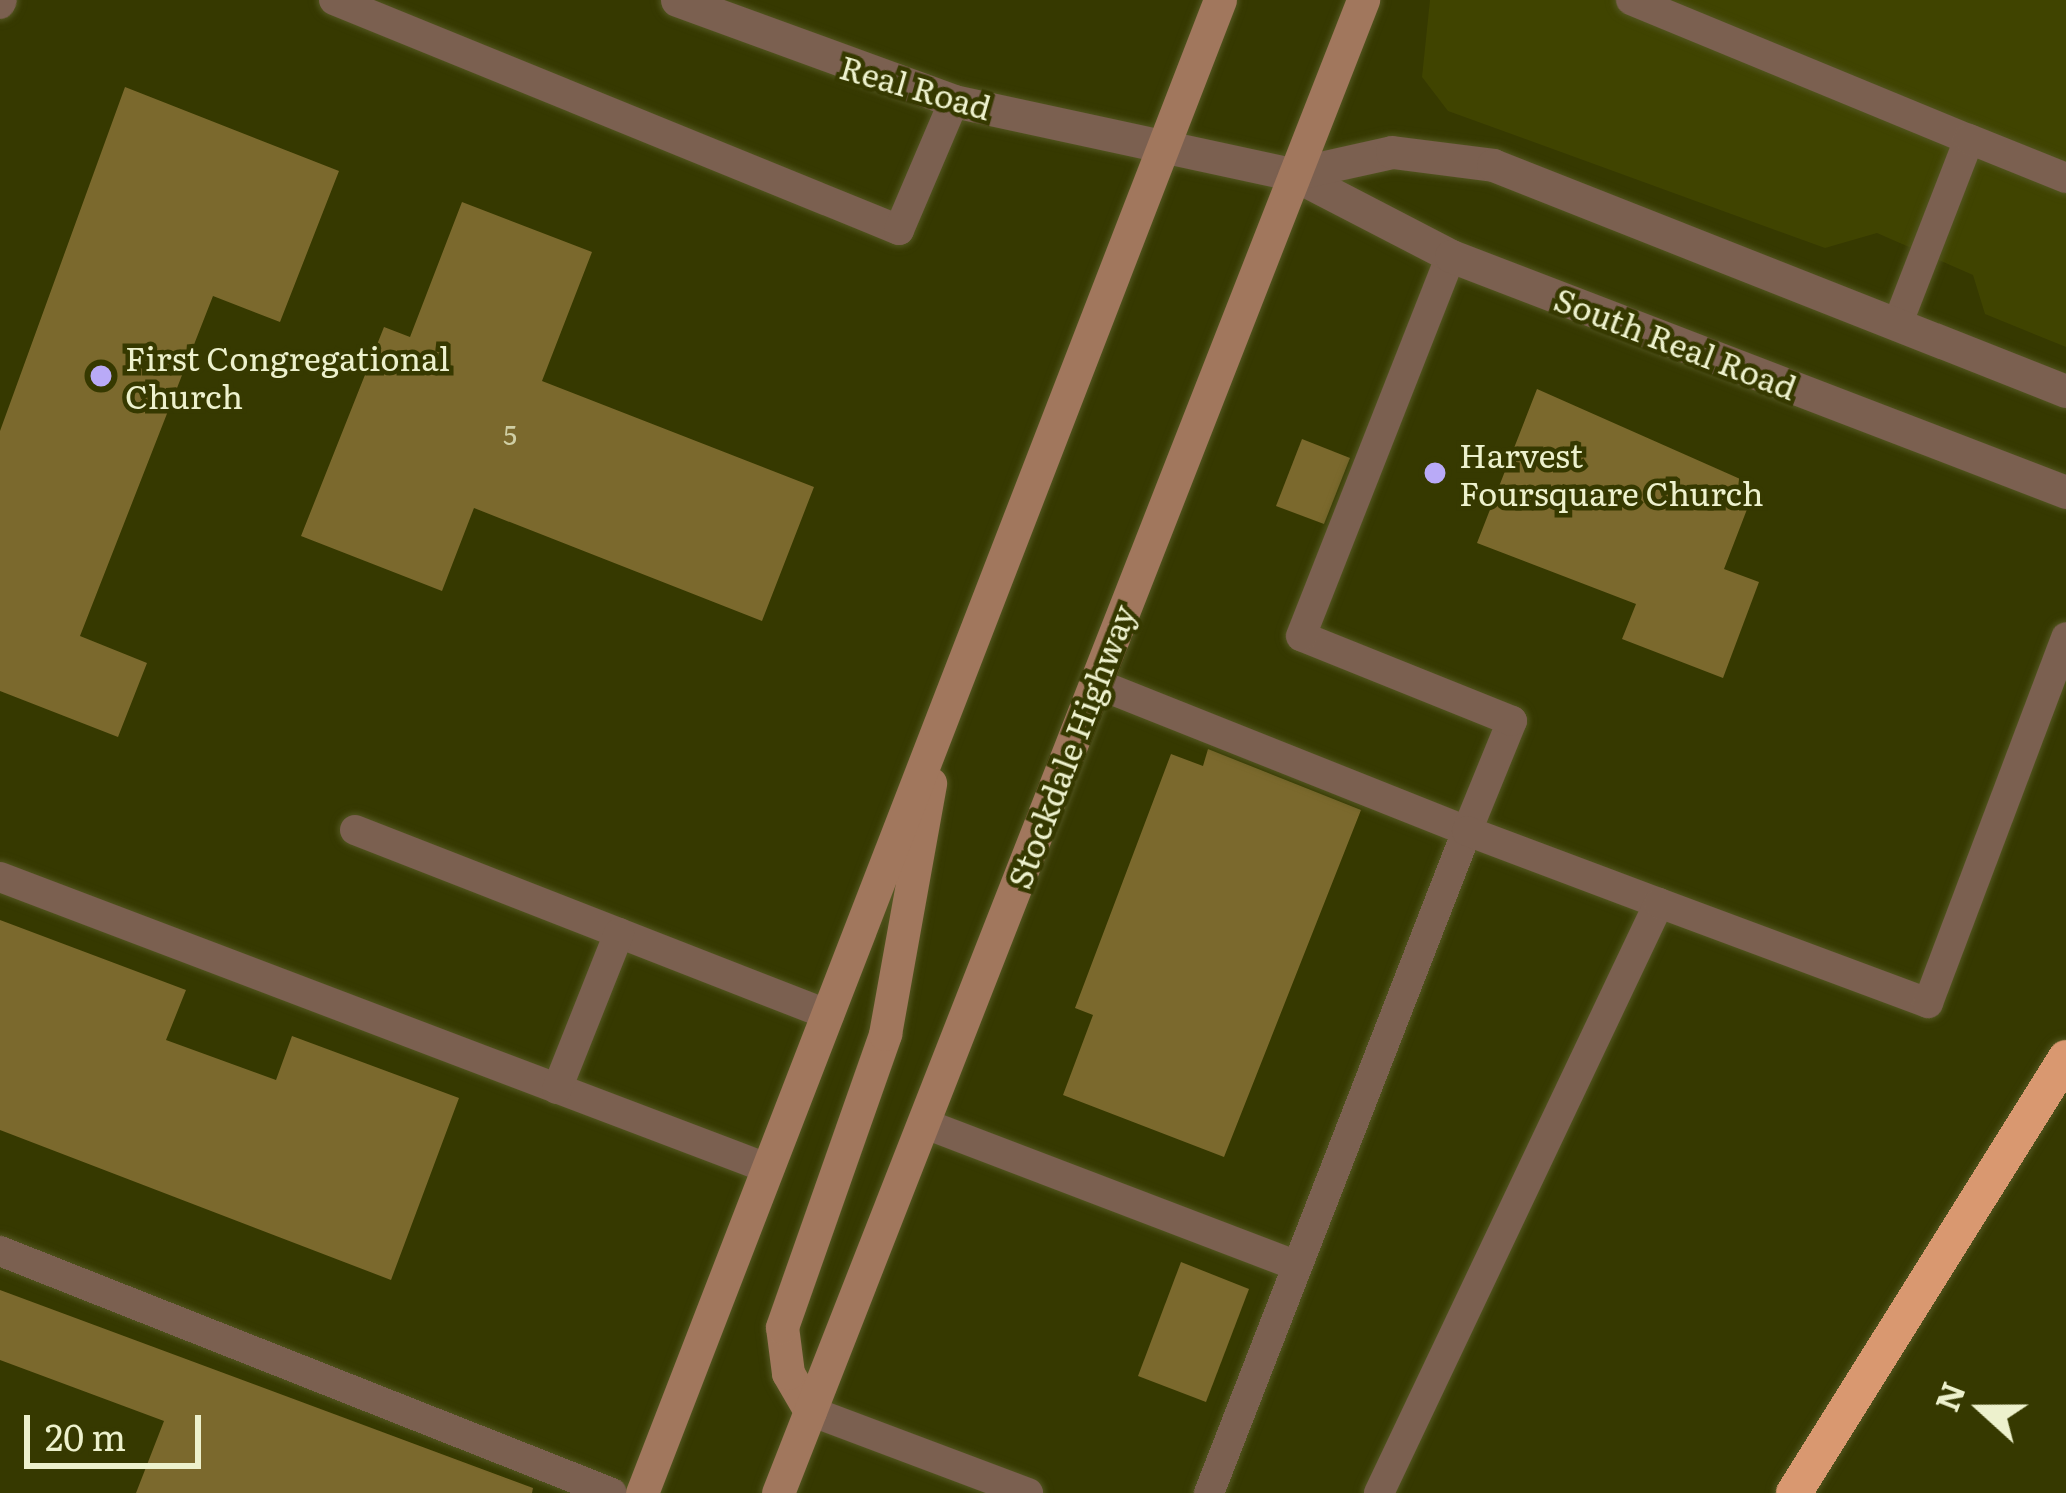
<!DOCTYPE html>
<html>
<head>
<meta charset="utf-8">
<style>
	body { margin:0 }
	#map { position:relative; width:2066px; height:1493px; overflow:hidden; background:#363900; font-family:Literata,serif }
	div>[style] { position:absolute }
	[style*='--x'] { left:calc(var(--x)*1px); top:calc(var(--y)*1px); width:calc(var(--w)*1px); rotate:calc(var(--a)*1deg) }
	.built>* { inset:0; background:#404400 }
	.building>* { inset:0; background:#7b692d }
	.roads { filter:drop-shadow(0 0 3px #535621) drop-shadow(0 0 3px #535621) }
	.service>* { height:30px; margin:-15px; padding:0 15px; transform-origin:15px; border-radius:15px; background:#7b6050 }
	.tertiary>* { height:33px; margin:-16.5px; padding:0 16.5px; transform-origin:16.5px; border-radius:16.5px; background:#7b6050 }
	.secondary>* { height:33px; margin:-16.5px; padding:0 16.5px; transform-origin:16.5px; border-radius:16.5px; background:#a1775d }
	.motorway>* { height:36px; margin:-18px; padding:0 18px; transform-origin:18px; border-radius:18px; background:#d99870 }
	.dots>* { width:33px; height:33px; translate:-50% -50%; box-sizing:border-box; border:6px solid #363900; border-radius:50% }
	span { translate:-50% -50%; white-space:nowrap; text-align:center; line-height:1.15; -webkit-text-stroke:9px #363900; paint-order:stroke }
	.number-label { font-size:27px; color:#d0cfa5 }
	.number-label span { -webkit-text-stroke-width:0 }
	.street-label { font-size:33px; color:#edf1cd }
	.poi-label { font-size:33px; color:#edf1cd }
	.left { translate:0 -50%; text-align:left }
	.north { position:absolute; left:1922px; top:1349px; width:120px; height:120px; -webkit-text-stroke:9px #363900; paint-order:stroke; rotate:291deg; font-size:33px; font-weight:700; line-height:48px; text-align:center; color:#edf1cd }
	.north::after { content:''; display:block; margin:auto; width:42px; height:54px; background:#edf1cd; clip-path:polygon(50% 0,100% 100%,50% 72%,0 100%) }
	.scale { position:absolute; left:24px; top:1415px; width:177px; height:54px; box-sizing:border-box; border:6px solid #edf1cd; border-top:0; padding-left:15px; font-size:36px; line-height:42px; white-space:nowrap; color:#edf1cd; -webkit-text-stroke:9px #363900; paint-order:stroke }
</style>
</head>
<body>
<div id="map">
	<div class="built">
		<i style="clip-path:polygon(1430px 0,2066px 0,2066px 347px,1985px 314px,1973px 275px,1877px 233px,1825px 248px,1448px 111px,1422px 77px)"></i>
	</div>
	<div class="building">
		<i style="clip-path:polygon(125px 87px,339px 171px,280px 322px,213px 296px,80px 636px,147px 663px,118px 737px,0 691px,0 431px)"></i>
		<i style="clip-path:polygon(462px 202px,592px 252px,542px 381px,814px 487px,762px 621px,474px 508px,442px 591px,301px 536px,384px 327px,410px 337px)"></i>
		<i style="clip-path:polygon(1537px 389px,1756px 486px,1724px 569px,1759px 582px,1723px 678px,1622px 639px,1636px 604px,1477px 543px)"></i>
		<i style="clip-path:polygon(1302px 439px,1350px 458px,1324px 524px,1276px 506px)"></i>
		<i style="clip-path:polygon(1208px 749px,1361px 810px,1224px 1157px,1063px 1095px,1093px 1015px,1075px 1008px,1171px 754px,1203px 766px)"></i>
		<i style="clip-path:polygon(0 920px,186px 990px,166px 1040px,276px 1080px,292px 1036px,459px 1098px,391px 1280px,0 1130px)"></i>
		<i style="clip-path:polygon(1181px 1262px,1249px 1289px,1206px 1402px,1138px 1376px)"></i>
		<i style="clip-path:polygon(0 1290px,533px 1488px,532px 1493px,136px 1493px,164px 1421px,0 1360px)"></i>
	</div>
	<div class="roads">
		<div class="service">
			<i style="--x:334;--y:0;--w:610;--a:22.15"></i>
			<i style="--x:899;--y:230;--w:140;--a:-66.9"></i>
			<i style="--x:1631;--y:0;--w:365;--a:22.4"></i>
			<i style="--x:0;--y:4;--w:4;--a:-63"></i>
			<i style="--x:1897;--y:325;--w:199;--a:-68.8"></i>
			<i style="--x:1969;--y:139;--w:105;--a:21.9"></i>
			<i style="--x:1095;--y:683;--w:400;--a:21.7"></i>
			<i style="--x:1467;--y:831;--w:119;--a:-67.8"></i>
			<i style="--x:1512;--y:721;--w:227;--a:-158.1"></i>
			<i style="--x:1301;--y:636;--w:409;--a:-68.5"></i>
			<i style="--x:355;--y:830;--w:509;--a:21.32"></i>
			<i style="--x:0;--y:877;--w:820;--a:20.78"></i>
			<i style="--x:557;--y:1089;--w:168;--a:-68.3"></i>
			<i style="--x:923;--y:1123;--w:400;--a:20.9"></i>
			<i style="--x:0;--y:1251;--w:658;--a:21.58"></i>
			<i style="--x:810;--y:1411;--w:233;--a:20.6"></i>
			<i style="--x:1209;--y:1493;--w:710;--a:-68.71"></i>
			<i style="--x:1467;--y:831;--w:205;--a:20.6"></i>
			<i style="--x:1379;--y:1493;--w:653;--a:-64.61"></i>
			<i style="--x:1659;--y:903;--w:287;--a:20.4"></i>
			<i style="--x:1928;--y:1003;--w:391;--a:-69.3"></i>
		</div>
		<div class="tertiary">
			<i style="--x:677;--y:0;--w:295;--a:20"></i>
			<i style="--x:954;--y:101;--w:347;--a:12.2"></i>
			<i style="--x:1293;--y:174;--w:178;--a:27.4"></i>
			<i style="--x:1451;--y:256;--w:659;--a:20.99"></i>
			<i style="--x:1293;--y:174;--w:101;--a:-12.5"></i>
			<i style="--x:1392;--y:152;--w:102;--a:7.3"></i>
			<i style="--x:1493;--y:165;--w:616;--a:21.53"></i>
		</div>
		<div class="secondary">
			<i style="--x:810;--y:1411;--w:44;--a:-120.1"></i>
			<i style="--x:788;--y:1373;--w:46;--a:-97.4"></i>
			<i style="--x:782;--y:1327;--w:311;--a:-70.6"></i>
			<i style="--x:885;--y:1034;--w:255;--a:-79.8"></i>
			<i style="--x:642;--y:1493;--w:1601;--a:-68.84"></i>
			<i style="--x:778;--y:1493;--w:1604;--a:-68.6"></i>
		</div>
		<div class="motorway">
			<i style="--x:1794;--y:1493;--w:513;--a:-57.98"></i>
		</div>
	</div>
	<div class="dots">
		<i style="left:101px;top:376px;background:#b9aaf7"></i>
		<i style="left:1435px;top:473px;background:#b9aaf7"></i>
	</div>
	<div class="number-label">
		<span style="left:510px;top:434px">5</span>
	</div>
	<div class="street-label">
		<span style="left:916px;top:86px;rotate:16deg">Real Road</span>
		<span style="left:1676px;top:342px;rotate:21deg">South Real Road</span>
		<span style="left:1070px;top:746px;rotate:-69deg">Stockdale Highway</span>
	</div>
	<div class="poi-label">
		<span class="left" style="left:125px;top:376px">First Congregational<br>Church</span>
		<span class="left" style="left:1459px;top:473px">Harvest<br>Foursquare Church</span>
	</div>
	<div class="north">N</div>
	<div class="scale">20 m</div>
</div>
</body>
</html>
